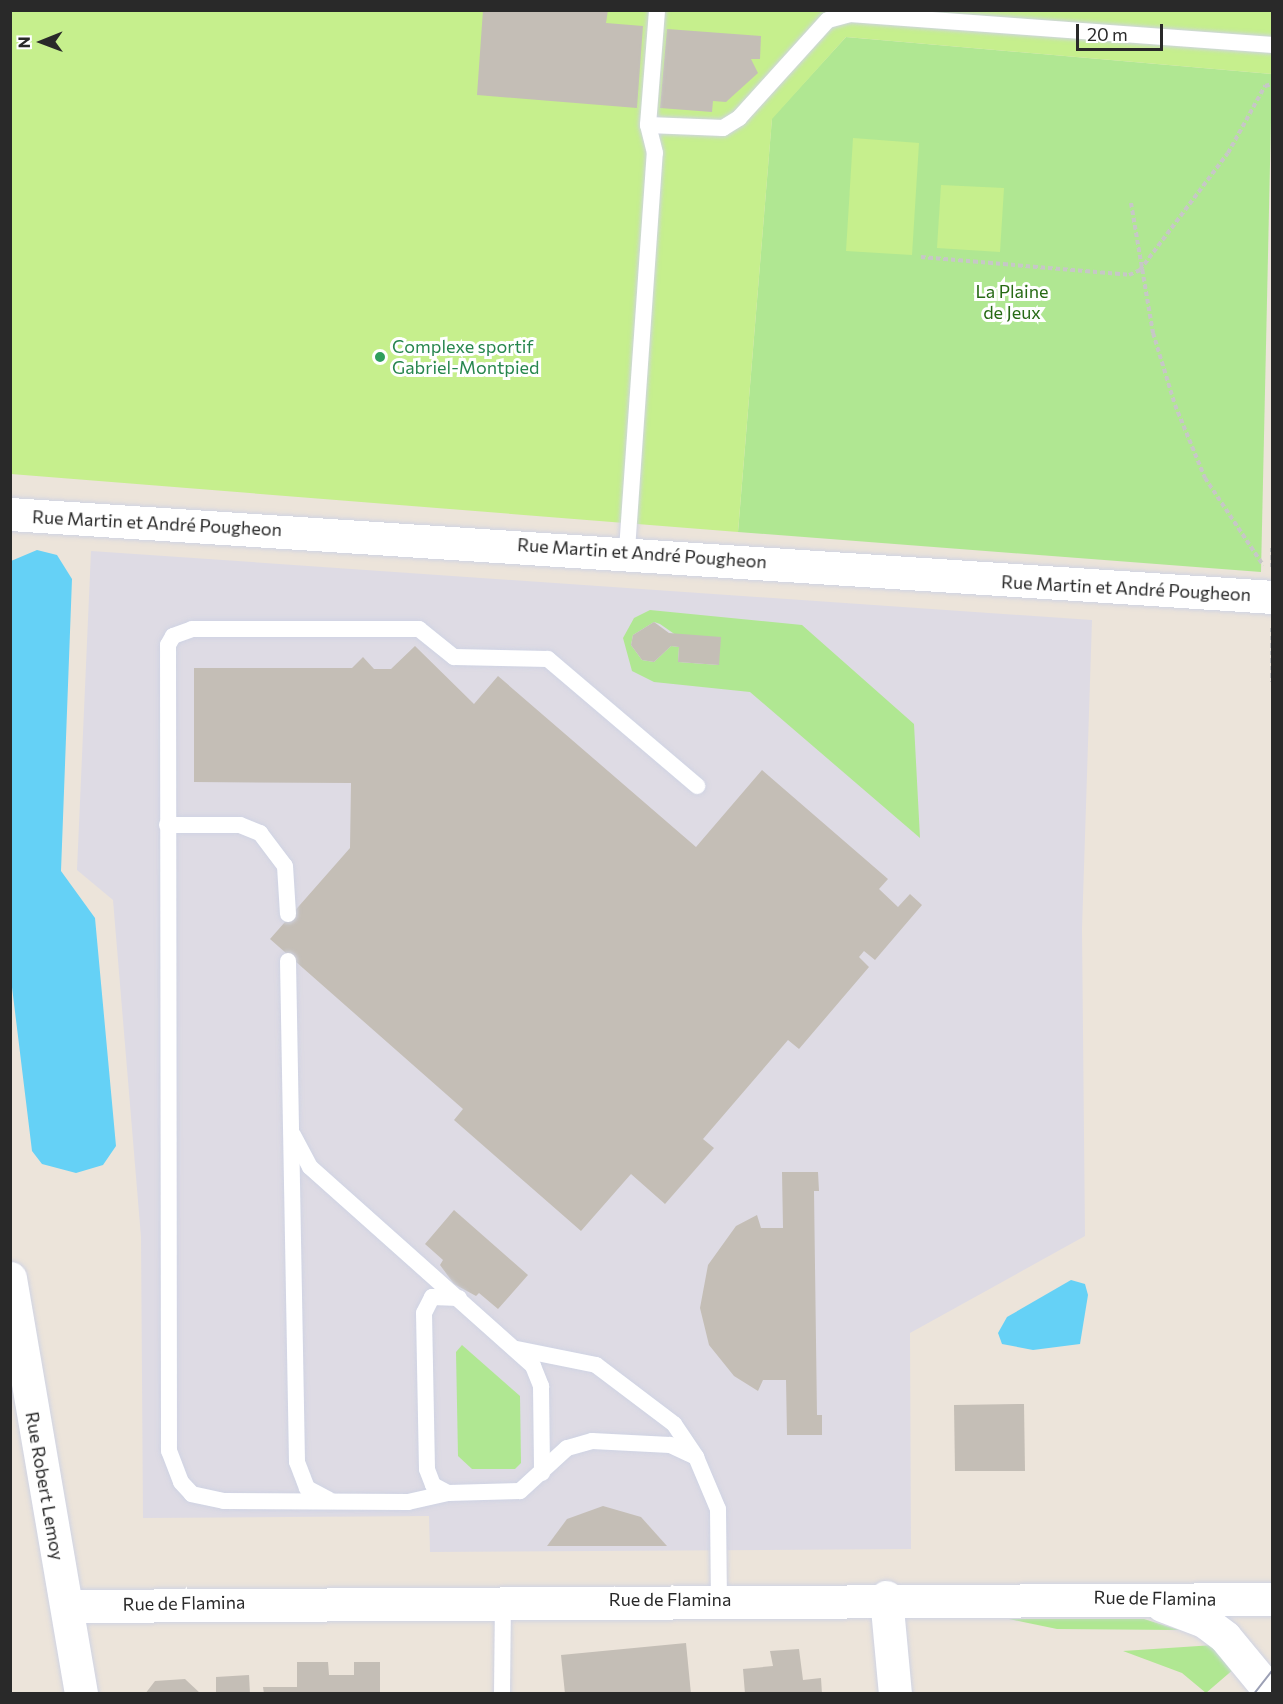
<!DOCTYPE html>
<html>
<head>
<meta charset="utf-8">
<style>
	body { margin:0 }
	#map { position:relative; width:1283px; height:1704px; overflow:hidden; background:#ece4da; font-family:Commissioner,sans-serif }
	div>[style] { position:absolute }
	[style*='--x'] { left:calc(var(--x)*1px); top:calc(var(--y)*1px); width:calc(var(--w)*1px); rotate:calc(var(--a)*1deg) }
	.industrial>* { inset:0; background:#dedbe4 }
	.green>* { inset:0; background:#b0e792 }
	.pitch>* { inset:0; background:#c6ef8d }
	.water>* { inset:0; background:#65d1f6 }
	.building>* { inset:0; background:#c4beb6 }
	.path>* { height:4px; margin-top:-2px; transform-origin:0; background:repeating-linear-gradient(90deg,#c7c7c7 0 4.5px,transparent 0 7.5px) }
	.roads { filter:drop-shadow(0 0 2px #cfd3e3) drop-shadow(0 0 2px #cfd3e3) }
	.service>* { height:16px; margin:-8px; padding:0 8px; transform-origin:8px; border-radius:8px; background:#fff }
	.minor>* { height:33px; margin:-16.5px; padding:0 16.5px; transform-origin:16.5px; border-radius:16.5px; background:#fff }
	.tertiary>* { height:33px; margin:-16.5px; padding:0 16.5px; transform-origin:16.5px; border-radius:16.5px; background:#fff }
	.secondary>* { height:33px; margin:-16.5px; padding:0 16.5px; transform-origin:16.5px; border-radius:16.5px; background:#fff }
	.tram>* { height:1.5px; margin:-0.75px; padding:0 0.75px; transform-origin:0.75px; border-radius:0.75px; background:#9ca0b5 }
	.dots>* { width:16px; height:16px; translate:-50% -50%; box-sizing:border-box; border:3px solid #fff; border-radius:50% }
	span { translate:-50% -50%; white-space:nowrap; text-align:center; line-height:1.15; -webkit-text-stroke:6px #fff; paint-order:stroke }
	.park-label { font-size:18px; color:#276a15 }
	.leisure-label { font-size:18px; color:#27864d }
	.left { translate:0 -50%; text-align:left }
	.street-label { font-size:18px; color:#292929 }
	.frame { position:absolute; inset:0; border:12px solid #292929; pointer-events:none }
	.north { position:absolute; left:12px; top:12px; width:60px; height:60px; -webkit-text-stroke:4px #fff; paint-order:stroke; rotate:269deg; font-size:16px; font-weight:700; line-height:24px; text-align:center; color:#292929 }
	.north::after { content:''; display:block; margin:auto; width:21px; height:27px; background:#292929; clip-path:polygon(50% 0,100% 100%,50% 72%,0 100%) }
	.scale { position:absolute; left:1076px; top:24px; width:87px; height:27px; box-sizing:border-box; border:3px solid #292929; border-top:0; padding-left:8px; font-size:18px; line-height:21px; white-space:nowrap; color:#292929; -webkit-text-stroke:4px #fff; paint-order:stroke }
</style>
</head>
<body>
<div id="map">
	<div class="industrial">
		<i style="clip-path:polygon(91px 551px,1092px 620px,1082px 929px,1085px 1236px,910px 1333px,911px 1549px,430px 1552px,429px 1516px,143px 1518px,141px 1237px,113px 900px,77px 870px)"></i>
	</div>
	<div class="green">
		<i style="clip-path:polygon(846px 37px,1272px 74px,1261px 572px,738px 532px,772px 118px)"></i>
		<i style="clip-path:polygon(evenodd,650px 610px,802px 625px,914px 724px,920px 838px,750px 692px,654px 682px,632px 671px,623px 638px,634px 618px,650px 610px,654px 622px,660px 624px,719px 665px,678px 662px,679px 647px,671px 646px,654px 662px,642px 660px,631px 645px,633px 635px,654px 622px)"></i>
		<i style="clip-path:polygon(462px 1345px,520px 1396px,521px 1463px,515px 1469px,472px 1469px,458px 1456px,456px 1352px)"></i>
		<i style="clip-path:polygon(1009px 1619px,1144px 1619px,1179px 1630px,1057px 1629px)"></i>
		<i style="clip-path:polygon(1214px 1645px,1235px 1668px,1206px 1693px,1182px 1673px,1123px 1651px)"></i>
	</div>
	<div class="pitch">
		<i style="clip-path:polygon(11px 11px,1272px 11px,1272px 74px,846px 37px,772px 119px,738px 532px,11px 474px)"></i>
		<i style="clip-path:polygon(853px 138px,919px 143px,912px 255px,846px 251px)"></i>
		<i style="clip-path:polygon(941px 185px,1004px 188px,1000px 252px,937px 248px)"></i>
	</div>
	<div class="water">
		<i style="clip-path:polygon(37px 550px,57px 555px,72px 579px,61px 871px,95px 918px,116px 1146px,103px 1165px,76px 1173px,42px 1164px,32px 1151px,11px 979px,11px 561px)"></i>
		<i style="clip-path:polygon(1071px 1280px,1085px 1284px,1088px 1295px,1080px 1344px,1033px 1350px,1002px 1344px,998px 1333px,1007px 1317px)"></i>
	</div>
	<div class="building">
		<i style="clip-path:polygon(483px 10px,608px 10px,606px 23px,643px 26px,637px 108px,477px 95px)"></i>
		<i style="clip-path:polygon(667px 29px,761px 36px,760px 59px,751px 59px,758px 73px,726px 102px,713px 101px,712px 112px,660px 108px)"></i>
		<i style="clip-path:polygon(654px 622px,669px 633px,721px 637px,719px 665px,678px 662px,679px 647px,671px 646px,654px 662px,642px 660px,631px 645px,633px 635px)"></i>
		<i style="clip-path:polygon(415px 646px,474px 704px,498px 676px,696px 847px,762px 770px,888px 879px,879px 889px,898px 907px,910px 894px,922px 905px,875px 960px,864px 951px,859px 957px,869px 967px,799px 1049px,788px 1040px,703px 1139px,714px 1148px,665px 1204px,631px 1174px,581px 1231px,454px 1120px,463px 1109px,270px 939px,350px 848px,351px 783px,194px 782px,194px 668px,352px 668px,363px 657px,374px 669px,391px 669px)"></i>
		<i style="clip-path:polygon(782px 1172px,818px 1172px,819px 1191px,814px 1191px,817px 1415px,822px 1415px,822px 1435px,787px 1435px,786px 1380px,763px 1380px,758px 1391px,734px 1376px,709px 1345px,700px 1308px,708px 1265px,736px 1226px,757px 1215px,761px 1228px,783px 1228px)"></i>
		<i style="clip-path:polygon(454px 1210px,528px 1275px,498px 1309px,479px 1293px,476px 1296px,454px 1284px,440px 1265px,443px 1260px,425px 1244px)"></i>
		<i style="clip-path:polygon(1024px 1404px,1025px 1471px,955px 1471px,954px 1405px)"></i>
		<i style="clip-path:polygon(603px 1506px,641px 1517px,667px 1546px,547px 1546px,567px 1519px)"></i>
		<i style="clip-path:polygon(686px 1643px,691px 1694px,565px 1694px,561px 1655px)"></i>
		<i style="clip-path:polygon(799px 1649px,803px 1680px,821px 1678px,822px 1694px,745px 1694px,743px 1669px,773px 1666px,770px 1651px)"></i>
		<i style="clip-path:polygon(297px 1662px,328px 1662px,329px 1675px,354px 1675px,354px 1662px,380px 1662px,380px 1694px,264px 1694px,263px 1687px,297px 1687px)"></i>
		<i style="clip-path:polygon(249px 1675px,250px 1694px,216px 1694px,216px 1677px)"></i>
		<i style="clip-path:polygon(185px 1679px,201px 1694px,145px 1694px,155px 1681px)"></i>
	</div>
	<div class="path">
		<i style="--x:1131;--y:203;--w:132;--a:80.4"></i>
		<i style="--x:1153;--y:333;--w:75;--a:73"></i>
		<i style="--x:1175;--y:405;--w:79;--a:67.7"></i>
		<i style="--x:1205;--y:478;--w:105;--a:56.3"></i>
		<i style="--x:921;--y:257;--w:209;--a:4.9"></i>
		<i style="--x:1129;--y:275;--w:12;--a:-24"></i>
		<i style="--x:1140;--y:270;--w:146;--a:-53.1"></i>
		<i style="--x:1228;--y:153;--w:77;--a:-61.1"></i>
		<i style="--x:1265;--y:86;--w:7;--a:-16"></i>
		<i style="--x:1272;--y:567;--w:21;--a:-90"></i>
		<i style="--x:1272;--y:628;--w:54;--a:90"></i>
	</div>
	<div class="roads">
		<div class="service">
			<i style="--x:648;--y:125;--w:75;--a:2.3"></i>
			<i style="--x:723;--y:128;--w:19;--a:-32"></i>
			<i style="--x:739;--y:118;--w:132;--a:-47.8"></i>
			<i style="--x:828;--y:20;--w:24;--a:-15"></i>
			<i style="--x:851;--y:14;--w:422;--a:4.2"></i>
			<i style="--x:627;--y:550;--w:398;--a:-86"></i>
			<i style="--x:655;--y:153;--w:29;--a:-104"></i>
			<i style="--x:648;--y:125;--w:115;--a:-85.5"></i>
			<i style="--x:167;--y:825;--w:73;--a:0"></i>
			<i style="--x:240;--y:825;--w:22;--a:22"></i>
			<i style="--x:260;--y:833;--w:41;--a:52.9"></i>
			<i style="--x:285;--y:866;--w:48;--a:86.4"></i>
			<i style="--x:288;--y:961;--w:501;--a:88.97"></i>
			<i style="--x:297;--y:1462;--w:28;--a:69"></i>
			<i style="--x:307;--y:1488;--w:24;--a:28"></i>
			<i style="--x:293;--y:1135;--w:36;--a:62"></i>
			<i style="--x:310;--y:1167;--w:299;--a:41.7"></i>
			<i style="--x:533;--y:1366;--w:22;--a:68"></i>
			<i style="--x:541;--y:1386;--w:87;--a:89.3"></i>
			<i style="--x:517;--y:1349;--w:81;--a:11.4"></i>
			<i style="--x:596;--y:1365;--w:98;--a:37.1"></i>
			<i style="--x:674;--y:1424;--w:40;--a:56"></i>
			<i style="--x:696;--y:1457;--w:56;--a:67.1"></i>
			<i style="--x:718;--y:1509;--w:90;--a:89.4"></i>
			<i style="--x:696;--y:1457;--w:29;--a:-155"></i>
			<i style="--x:670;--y:1445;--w:78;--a:-177.1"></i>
			<i style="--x:592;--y:1441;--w:26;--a:164"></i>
			<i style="--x:567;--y:1448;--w:64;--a:137.5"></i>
			<i style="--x:520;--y:1491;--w:72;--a:178.4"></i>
			<i style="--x:448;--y:1493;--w:41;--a:167.3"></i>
			<i style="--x:408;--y:1502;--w:184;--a:-179.7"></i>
			<i style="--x:224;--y:1501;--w:33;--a:-168"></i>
			<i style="--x:192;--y:1494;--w:16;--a:-133"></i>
			<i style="--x:181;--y:1482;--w:33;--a:-111"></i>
			<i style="--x:169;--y:1451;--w:806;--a:-90.07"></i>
			<i style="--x:168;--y:645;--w:10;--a:-61"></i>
			<i style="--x:173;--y:636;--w:20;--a:-20"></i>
			<i style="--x:192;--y:629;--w:227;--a:0"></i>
			<i style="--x:419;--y:629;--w:45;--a:38.7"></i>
			<i style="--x:454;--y:657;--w:94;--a:1.2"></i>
			<i style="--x:548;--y:659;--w:196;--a:40.4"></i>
			<i style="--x:448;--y:1493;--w:17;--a:-152"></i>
			<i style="--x:433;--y:1485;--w:17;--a:-111"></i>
			<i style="--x:427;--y:1469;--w:156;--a:-91.1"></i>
			<i style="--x:424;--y:1313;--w:18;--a:-63"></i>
			<i style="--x:432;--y:1297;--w:27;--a:2"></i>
			<i style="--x:502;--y:1694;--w:95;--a:-89.4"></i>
		</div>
		<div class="minor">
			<i style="--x:10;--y:514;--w:1265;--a:3.76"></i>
			<i style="--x:886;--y:1597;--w:97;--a:84.7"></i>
		</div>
		<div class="tertiary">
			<i style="--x:1162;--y:1605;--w:45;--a:20.9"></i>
			<i style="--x:1204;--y:1621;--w:26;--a:37"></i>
			<i style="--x:1225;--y:1637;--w:74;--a:50.5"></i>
			<i style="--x:67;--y:1606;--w:1205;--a:-0.33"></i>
		</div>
		<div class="secondary">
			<i style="--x:10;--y:1278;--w:422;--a:80.3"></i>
		</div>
	</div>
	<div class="tram">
		<i style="--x:1254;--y:1694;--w:29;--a:-52"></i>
		<i style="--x:1272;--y:1694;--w:1;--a:-90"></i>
	</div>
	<div class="dots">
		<i style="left:380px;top:357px;background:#2e9e5b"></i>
	</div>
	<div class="park-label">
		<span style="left:1012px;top:302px">La Plaine<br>de Jeux</span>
	</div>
	<div class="leisure-label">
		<span class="left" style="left:392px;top:357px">Complexe sportif<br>Gabriel-Montpied</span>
	</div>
	<div class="street-label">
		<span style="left:157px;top:523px;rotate:3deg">Rue Martin et André Pougheon</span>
		<span style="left:642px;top:553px;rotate:4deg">Rue Martin et André Pougheon</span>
		<span style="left:1126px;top:588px;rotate:3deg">Rue Martin et André Pougheon</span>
		<span style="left:45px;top:1486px;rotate:80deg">Rue Robert Lemoy</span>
		<span style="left:1155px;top:1598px;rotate:1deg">Rue de Flamina</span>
		<span style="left:670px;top:1599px">Rue de Flamina</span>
		<span style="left:184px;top:1603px;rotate:-1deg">Rue de Flamina</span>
	</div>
	<div class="frame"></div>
	<div class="north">N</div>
	<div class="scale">20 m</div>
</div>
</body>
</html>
